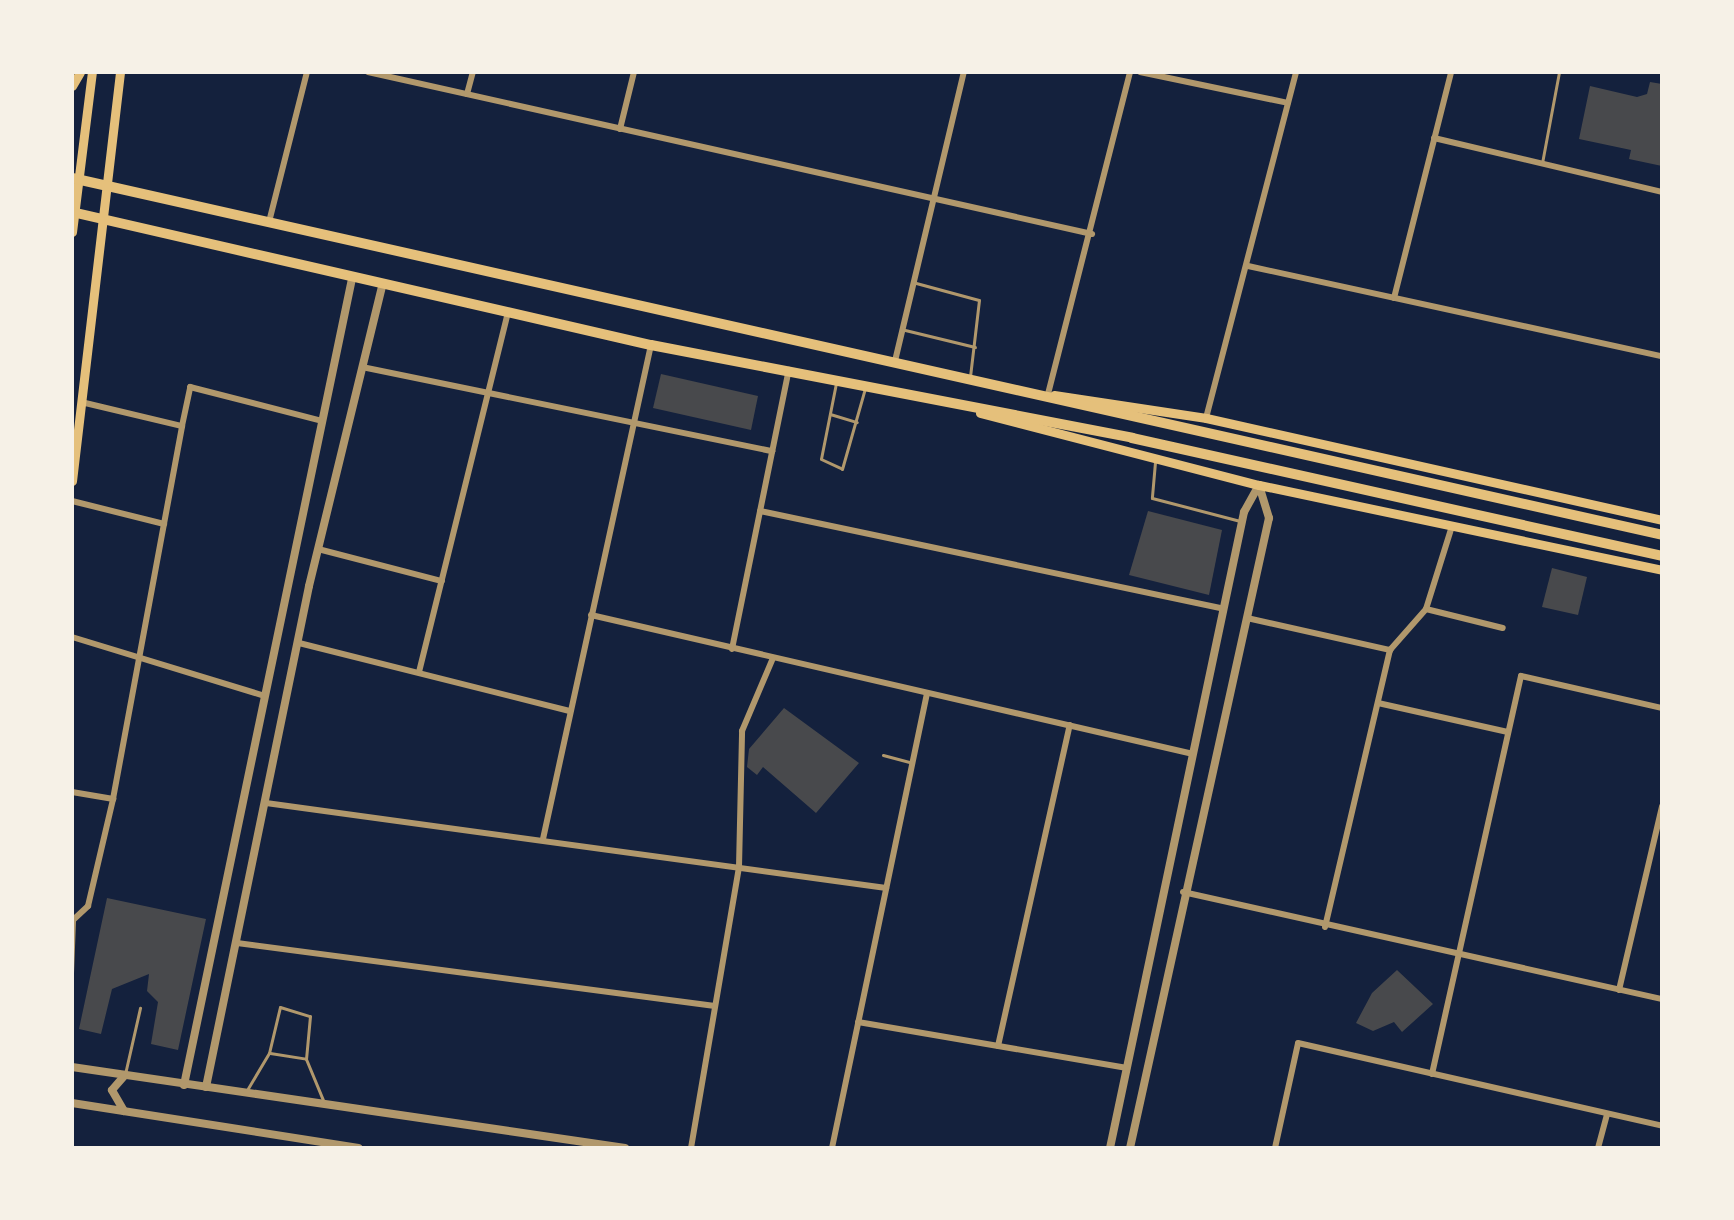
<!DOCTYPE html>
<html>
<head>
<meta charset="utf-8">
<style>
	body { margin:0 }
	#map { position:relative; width:1734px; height:1220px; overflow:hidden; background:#14213d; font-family:"DM Sans",sans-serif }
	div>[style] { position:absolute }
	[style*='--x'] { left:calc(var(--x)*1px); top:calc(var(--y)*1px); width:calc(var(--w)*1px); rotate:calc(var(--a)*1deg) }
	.building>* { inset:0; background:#48494c }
	.service>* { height:3px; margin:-1.5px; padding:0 1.5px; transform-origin:1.5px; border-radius:1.5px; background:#b1986c }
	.minor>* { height:6px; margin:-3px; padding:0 3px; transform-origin:3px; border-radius:3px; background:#b1986c }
	.tertiary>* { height:8px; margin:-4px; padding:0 4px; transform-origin:4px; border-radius:4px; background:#b1986c }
	.secondary>* { height:9px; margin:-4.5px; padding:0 4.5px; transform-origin:4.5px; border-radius:4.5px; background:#e5c07b }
	.primary>* { height:10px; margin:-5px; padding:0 5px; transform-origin:5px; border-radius:5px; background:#e5c07b }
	span { translate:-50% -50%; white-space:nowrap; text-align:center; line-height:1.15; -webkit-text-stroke:8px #f6f1e7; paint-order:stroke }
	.frame { position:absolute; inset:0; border:74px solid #f6f1e7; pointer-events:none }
</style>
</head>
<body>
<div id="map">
	<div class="building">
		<i style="clip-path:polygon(1650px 82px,1662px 84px,1662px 166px,1629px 159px,1631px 150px,1579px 139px,1590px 86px,1637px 97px,1647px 94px)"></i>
		<i style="clip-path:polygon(661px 374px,758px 396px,751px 430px,653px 408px)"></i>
		<i style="clip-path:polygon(1148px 511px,1222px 530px,1209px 595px,1129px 575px)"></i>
		<i style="clip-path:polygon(1552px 568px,1587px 577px,1578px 615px,1542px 607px)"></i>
		<i style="clip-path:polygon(784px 708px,859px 763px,816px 813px,763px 767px,757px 775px,747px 767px,749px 749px)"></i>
		<i style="clip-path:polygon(107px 898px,206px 919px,178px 1050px,151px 1044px,158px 1002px,147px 991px,149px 974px,112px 989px,101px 1034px,79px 1029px)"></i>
		<i style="clip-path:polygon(1397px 970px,1433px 1004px,1402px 1032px,1394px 1022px,1373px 1031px,1356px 1023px,1372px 993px)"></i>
	</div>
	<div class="service">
		<i style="--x:1542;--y:163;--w:93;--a:-79.4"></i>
		<i style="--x:916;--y:283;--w:65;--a:15.1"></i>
		<i style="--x:979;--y:300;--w:78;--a:96.7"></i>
		<i style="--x:905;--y:330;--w:72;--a:13.7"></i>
		<i style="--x:836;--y:383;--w:77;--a:101.2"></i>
		<i style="--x:821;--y:459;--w:23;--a:25"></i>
		<i style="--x:842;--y:469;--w:84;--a:-74.1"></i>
		<i style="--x:830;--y:414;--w:28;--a:17"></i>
		<i style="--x:1155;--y:462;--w:36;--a:95"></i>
		<i style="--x:1152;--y:498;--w:91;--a:14.6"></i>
		<i style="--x:883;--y:755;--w:30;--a:15"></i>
		<i style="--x:72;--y:973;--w:52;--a:-87.8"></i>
		<i style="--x:270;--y:1053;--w:36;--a:9"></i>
		<i style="--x:125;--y:1074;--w:68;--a:-77.2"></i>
		<i style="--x:247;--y:1090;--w:43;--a:-59.3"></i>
		<i style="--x:269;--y:1053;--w:47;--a:-76.6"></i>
		<i style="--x:280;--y:1007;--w:31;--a:17"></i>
		<i style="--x:310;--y:1016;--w:43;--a:95.3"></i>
		<i style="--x:306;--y:1059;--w:44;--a:67.5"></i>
	</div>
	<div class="minor">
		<i style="--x:368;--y:72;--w:742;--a:12.61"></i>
		<i style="--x:1140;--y:72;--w:151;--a:11.8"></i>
		<i style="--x:467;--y:94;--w:23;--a:-75"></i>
		<i style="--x:620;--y:129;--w:59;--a:-76.2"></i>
		<i style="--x:1434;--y:138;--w:234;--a:13.3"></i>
		<i style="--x:269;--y:222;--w:155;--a:-75.8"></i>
		<i style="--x:1248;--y:266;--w:424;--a:12.3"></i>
		<i style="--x:1394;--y:298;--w:233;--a:-75.8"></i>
		<i style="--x:895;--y:361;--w:297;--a:-76.6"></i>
		<i style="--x:362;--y:367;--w:419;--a:11.6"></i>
		<i style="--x:1048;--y:394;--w:332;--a:-75.7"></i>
		<i style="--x:81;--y:402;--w:104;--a:13.4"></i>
		<i style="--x:182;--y:426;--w:40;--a:-78"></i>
		<i style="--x:190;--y:387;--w:136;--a:14.4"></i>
		<i style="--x:1206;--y:418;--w:358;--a:-75.4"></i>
		<i style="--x:72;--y:501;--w:95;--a:14"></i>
		<i style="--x:760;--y:511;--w:474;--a:11.9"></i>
		<i style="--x:318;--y:549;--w:128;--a:14.5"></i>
		<i style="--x:1426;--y:609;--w:87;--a:-72.6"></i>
		<i style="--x:591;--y:615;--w:618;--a:13"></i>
		<i style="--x:1247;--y:618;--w:147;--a:12.6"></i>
		<i style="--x:1390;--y:650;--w:55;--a:-48.7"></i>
		<i style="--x:1426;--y:609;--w:79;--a:13.9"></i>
		<i style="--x:72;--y:637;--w:202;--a:17"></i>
		<i style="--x:299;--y:643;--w:279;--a:14.1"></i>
		<i style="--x:732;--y:649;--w:285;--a:-78.5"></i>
		<i style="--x:419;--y:672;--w:370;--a:-76.1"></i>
		<i style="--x:1378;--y:703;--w:133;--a:12.6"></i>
		<i style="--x:72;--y:792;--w:42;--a:9.7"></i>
		<i style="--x:266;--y:803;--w:626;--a:7.81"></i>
		<i style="--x:543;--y:839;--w:506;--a:-77.67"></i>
		<i style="--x:1183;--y:892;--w:491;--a:12.6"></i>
		<i style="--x:72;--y:921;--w:22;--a:-43"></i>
		<i style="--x:88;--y:906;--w:110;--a:-76.8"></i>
		<i style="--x:113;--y:799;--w:379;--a:-79.5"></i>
		<i style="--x:1325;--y:927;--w:285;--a:-76.8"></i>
		<i style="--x:237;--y:943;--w:482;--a:7.5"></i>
		<i style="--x:1619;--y:990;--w:189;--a:-76.8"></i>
		<i style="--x:858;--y:1022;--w:273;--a:9.7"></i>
		<i style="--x:998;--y:1046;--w:329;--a:-77.4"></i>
		<i style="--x:1432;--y:1074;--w:408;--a:-77.4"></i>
		<i style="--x:1521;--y:676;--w:145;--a:12.8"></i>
		<i style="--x:691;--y:1148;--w:285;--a:-80.3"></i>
		<i style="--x:739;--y:867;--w:136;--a:-88.7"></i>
		<i style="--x:742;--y:731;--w:79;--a:-67"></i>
		<i style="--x:832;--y:1148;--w:464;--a:-78.2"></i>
		<i style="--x:1275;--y:1148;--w:107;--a:-77.6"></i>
		<i style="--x:1298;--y:1043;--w:373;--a:12.8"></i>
		<i style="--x:1598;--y:1148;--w:35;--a:-75"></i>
	</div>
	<div class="tertiary">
		<i style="--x:72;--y:1067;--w:559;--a:8.33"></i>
		<i style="--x:184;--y:1085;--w:823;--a:-78.23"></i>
		<i style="--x:206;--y:1087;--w:511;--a:-78.38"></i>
		<i style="--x:309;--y:586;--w:309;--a:-76.3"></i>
		<i style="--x:72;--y:1103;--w:290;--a:8.9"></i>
		<i style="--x:124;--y:1111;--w:24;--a:-120"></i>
		<i style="--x:112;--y:1090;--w:20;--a:-49"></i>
		<i style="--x:1110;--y:1148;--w:650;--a:-78.1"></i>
		<i style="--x:1244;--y:512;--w:31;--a:-61"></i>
		<i style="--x:1130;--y:1148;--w:645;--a:-77.56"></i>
		<i style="--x:1269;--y:518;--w:34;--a:-107"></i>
	</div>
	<div class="secondary">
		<i style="--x:72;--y:86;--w:16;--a:-60"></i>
		<i style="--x:72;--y:232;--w:161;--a:-82.9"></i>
		<i style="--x:1054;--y:395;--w:154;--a:8.6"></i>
		<i style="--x:1206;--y:418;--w:467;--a:12.6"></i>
		<i style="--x:980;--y:413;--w:288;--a:14.5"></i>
		<i style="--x:1259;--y:485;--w:412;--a:11.9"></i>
		<i style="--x:72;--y:481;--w:412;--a:-83.3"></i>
	</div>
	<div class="primary">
		<i style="--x:72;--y:178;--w:1630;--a:12.65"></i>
		<i style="--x:72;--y:212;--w:594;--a:12.94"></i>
		<i style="--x:651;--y:345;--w:490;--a:10.9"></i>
		<i style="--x:1132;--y:438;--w:543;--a:12.55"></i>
	</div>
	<div class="frame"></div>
</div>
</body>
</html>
